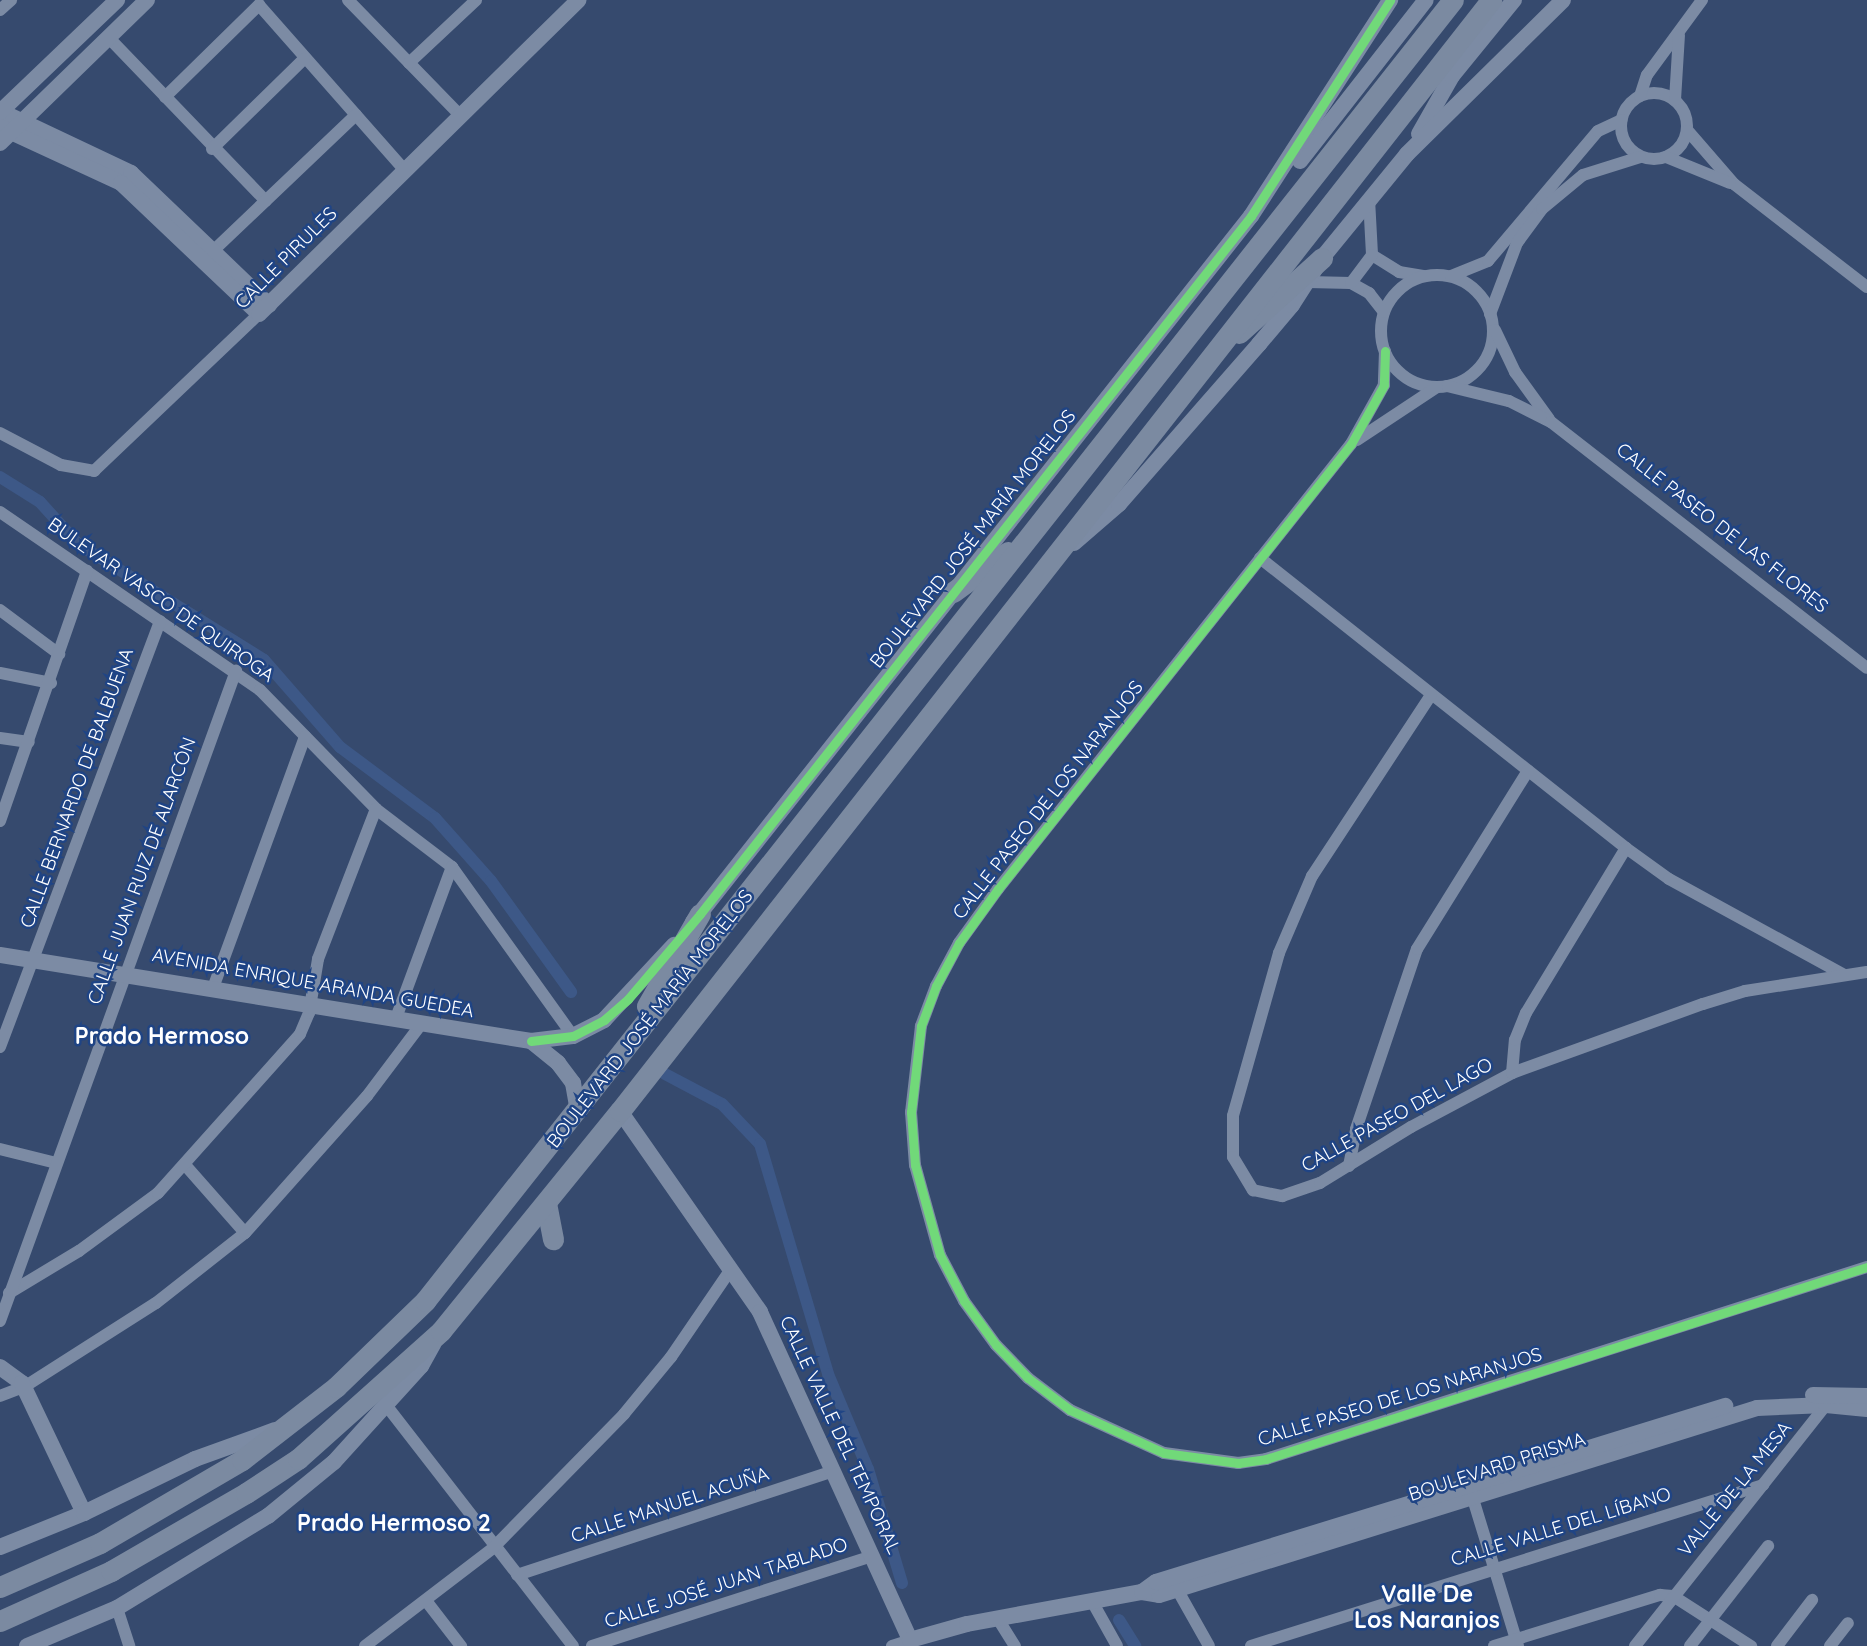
<!DOCTYPE html>
<html>
<head>
<meta charset="utf-8">
<style>
	body { margin:0 }
	#map { position:relative; width:1867px; height:1646px; overflow:hidden; background:#364a6e; font-family:Quicksand,sans-serif }
	div>[style] { position:absolute }
	[style*='--x'] { left:calc(var(--x)*1px); top:calc(var(--y)*1px); width:calc(var(--w)*1px); rotate:calc(var(--a)*1deg) }
	.canal>* { height:12px; margin:-6px; padding:0 6px; transform-origin:6px; border-radius:6px; background:#3d5887 }
	.minor>* { height:12px; margin:-6px; padding:0 6px; transform-origin:6px; border-radius:6px; background:#7c8ba4 }
	.minor>.ring { margin:-6px; padding:0; box-sizing:content-box; background:none; border:12px solid #7c8ba4; border-radius:50% }
	.tertiary>* { height:16px; margin:-8px; padding:0 8px; transform-origin:8px; border-radius:8px; background:#7c8ba4 }
	.primary>* { height:21px; margin:-10.5px; padding:0 10.5px; transform-origin:10.5px; border-radius:10.5px; background:#7b8aa1 }
	.cycleway>* { height:9px; margin:-4.5px; padding:0 4.5px; transform-origin:4.5px; border-radius:4.5px; background:#71d979 }
	span { translate:-50% -50%; white-space:nowrap; text-align:center; line-height:1.15; -webkit-text-stroke:5px #1f4485; paint-order:stroke }
	.street-label { font-size:19px; color:#fff }
	.quarter-label { font-size:23px; color:#fff; font-weight:700 }
</style>
</head>
<body>
<div id="map">
	<div class="canal">
		<i style="--x:0;--y:477;--w:47;--a:32"></i>
		<i style="--x:40;--y:502;--w:57;--a:47.9"></i>
		<i style="--x:78;--y:544;--w:219;--a:31.9"></i>
		<i style="--x:264;--y:660;--w:116;--a:48.9"></i>
		<i style="--x:340;--y:747;--w:119;--a:36.8"></i>
		<i style="--x:435;--y:818;--w:84;--a:48.4"></i>
		<i style="--x:491;--y:881;--w:137;--a:54.2"></i>
		<i style="--x:665;--y:1074;--w:64;--a:27.8"></i>
		<i style="--x:722;--y:1104;--w:55;--a:46.5"></i>
		<i style="--x:760;--y:1144;--w:240;--a:73.5"></i>
		<i style="--x:828;--y:1374;--w:103;--a:67.2"></i>
		<i style="--x:868;--y:1469;--w:119;--a:73.4"></i>
		<i style="--x:1119;--y:1620;--w:31;--a:58"></i>
	</div>
	<div class="minor">
		<i style="--x:348;--y:0;--w:161;--a:45.8"></i>
		<i style="--x:0;--y:10;--w:15;--a:-42"></i>
		<i style="--x:109;--y:38;--w:226;--a:46.1"></i>
		<i style="--x:409;--y:63;--w:92;--a:-43.2"></i>
		<i class="ring" style="left:1621px;top:93px;width:54px;height:54px"></i>
		<i style="--x:1640;--y:96;--w:22;--a:-72"></i>
		<i style="--x:1647;--y:75;--w:93;--a:-53.7"></i>
		<i style="--x:165;--y:97;--w:132;--a:-44.4"></i>
		<i style="--x:259;--y:5;--w:222;--a:48.6"></i>
		<i style="--x:1675;--y:100;--w:65;--a:-86.5"></i>
		<i style="--x:1688;--y:131;--w:70;--a:49"></i>
		<i style="--x:1734;--y:184;--w:168;--a:37.8"></i>
		<i style="--x:212;--y:149;--w:129;--a:-44.4"></i>
		<i style="--x:1666;--y:157;--w:69;--a:22.1"></i>
		<i style="--x:1369;--y:199;--w:56;--a:86.9"></i>
		<i style="--x:1372;--y:255;--w:32;--a:32"></i>
		<i style="--x:1399;--y:272;--w:26;--a:9"></i>
		<i style="--x:214;--y:250;--w:196;--a:-43.6"></i>
		<i class="ring" style="left:1381px;top:275px;width:100px;height:100px"></i>
		<i style="--x:1451;--y:276;--w:40;--a:-22"></i>
		<i style="--x:1488;--y:261;--w:170;--a:-49.8"></i>
		<i style="--x:1598;--y:131;--w:26;--a:-25"></i>
		<i style="--x:1308;--y:282;--w:43;--a:1.3"></i>
		<i style="--x:1351;--y:283;--w:21;--a:29"></i>
		<i style="--x:1369;--y:293;--w:24;--a:52"></i>
		<i style="--x:1351;--y:283;--w:35;--a:-53"></i>
		<i style="--x:1490;--y:314;--w:76;--a:-69.2"></i>
		<i style="--x:1517;--y:243;--w:42;--a:-53.7"></i>
		<i style="--x:1542;--y:209;--w:53;--a:-39.7"></i>
		<i style="--x:1583;--y:175;--w:60;--a:-17.5"></i>
		<i style="--x:1495;--y:330;--w:47;--a:64.5"></i>
		<i style="--x:1515;--y:372;--w:58;--a:54.1"></i>
		<i style="--x:1385;--y:351;--w:34;--a:92"></i>
		<i style="--x:1384;--y:385;--w:68;--a:119.2"></i>
		<i style="--x:1351;--y:444;--w:568;--a:128.42"></i>
		<i style="--x:998;--y:889;--w:67;--a:125.8"></i>
		<i style="--x:959;--y:943;--w:49;--a:118.1"></i>
		<i style="--x:936;--y:986;--w:43;--a:110.6"></i>
		<i style="--x:921;--y:1026;--w:87;--a:96.6"></i>
		<i style="--x:911;--y:1112;--w:53;--a:85.7"></i>
		<i style="--x:915;--y:1165;--w:93;--a:74.5"></i>
		<i style="--x:940;--y:1255;--w:52;--a:62.4"></i>
		<i style="--x:964;--y:1301;--w:54;--a:54"></i>
		<i style="--x:996;--y:1345;--w:46;--a:45.9"></i>
		<i style="--x:1028;--y:1378;--w:53;--a:37.3"></i>
		<i style="--x:1070;--y:1410;--w:103;--a:24.6"></i>
		<i style="--x:1164;--y:1453;--w:75;--a:7.7"></i>
		<i style="--x:1238;--y:1463;--w:28;--a:-8"></i>
		<i style="--x:1266;--y:1459;--w:631;--a:-17.72"></i>
		<i style="--x:1447;--y:386;--w:64;--a:13.6"></i>
		<i style="--x:1509;--y:401;--w:47;--a:26.6"></i>
		<i style="--x:1551;--y:422;--w:400;--a:37.9"></i>
		<i style="--x:0;--y:433;--w:69;--a:27.7"></i>
		<i style="--x:61;--y:465;--w:34;--a:10"></i>
		<i style="--x:94;--y:471;--w:228;--a:-43.6"></i>
		<i style="--x:1357;--y:440;--w:96;--a:-33.5"></i>
		<i style="--x:0;--y:512;--w:315;--a:34.4"></i>
		<i style="--x:260;--y:690;--w:166;--a:45.7"></i>
		<i style="--x:376;--y:809;--w:96;--a:37.3"></i>
		<i style="--x:452;--y:867;--w:208;--a:54.4"></i>
		<i style="--x:1260;--y:558;--w:467;--a:38.4"></i>
		<i style="--x:1626;--y:848;--w:53;--a:35.8"></i>
		<i style="--x:1669;--y:879;--w:200;--a:28.7"></i>
		<i style="--x:0;--y:610;--w:74;--a:36.7"></i>
		<i style="--x:0;--y:673;--w:52;--a:11.1"></i>
		<i style="--x:1431;--y:695;--w:217;--a:123.3"></i>
		<i style="--x:1312;--y:876;--w:84;--a:113.2"></i>
		<i style="--x:1279;--y:953;--w:169;--a:105.8"></i>
		<i style="--x:1233;--y:1116;--w:41;--a:90"></i>
		<i style="--x:1233;--y:1157;--w:39;--a:59"></i>
		<i style="--x:1253;--y:1190;--w:30;--a:12"></i>
		<i style="--x:1282;--y:1196;--w:40;--a:-18.9"></i>
		<i style="--x:1320;--y:1183;--w:107;--a:-31.6"></i>
		<i style="--x:1411;--y:1127;--w:115;--a:-28.1"></i>
		<i style="--x:1512;--y:1073;--w:203;--a:-19.9"></i>
		<i style="--x:1703;--y:1004;--w:44;--a:-17.2"></i>
		<i style="--x:1745;--y:991;--w:123;--a:-8.9"></i>
		<i style="--x:0;--y:738;--w:29;--a:8"></i>
		<i style="--x:0;--y:821;--w:265;--a:-70.8"></i>
		<i style="--x:213;--y:988;--w:268;--a:-69.9"></i>
		<i style="--x:396;--y:1018;--w:161;--a:-69.7"></i>
		<i style="--x:0;--y:1047;--w:455;--a:-69.4"></i>
		<i style="--x:1512;--y:1073;--w:33;--a:-85"></i>
		<i style="--x:1515;--y:1040;--w:29;--a:-68"></i>
		<i style="--x:1526;--y:1013;--w:193;--a:-58.8"></i>
		<i style="--x:0;--y:1149;--w:58;--a:14"></i>
		<i style="--x:186;--y:1166;--w:89;--a:48.6"></i>
		<i style="--x:1349;--y:1166;--w:38;--a:-79"></i>
		<i style="--x:1356;--y:1129;--w:190;--a:-71.3"></i>
		<i style="--x:1417;--y:949;--w:210;--a:-58.1"></i>
		<i style="--x:9;--y:1293;--w:82;--a:-31"></i>
		<i style="--x:79;--y:1251;--w:98;--a:-36.3"></i>
		<i style="--x:158;--y:1193;--w:213;--a:-48.2"></i>
		<i style="--x:300;--y:1034;--w:23;--a:-67"></i>
		<i style="--x:309;--y:1013;--w:55;--a:-80.5"></i>
		<i style="--x:318;--y:959;--w:161;--a:-68.9"></i>
		<i style="--x:0;--y:1321;--w:692;--a:-70.05"></i>
		<i style="--x:0;--y:1396;--w:26;--a:-21"></i>
		<i style="--x:24;--y:1387;--w:156;--a:-32.5"></i>
		<i style="--x:156;--y:1303;--w:113;--a:-38.2"></i>
		<i style="--x:245;--y:1233;--w:183;--a:-48.3"></i>
		<i style="--x:367;--y:1096;--w:91;--a:-53"></i>
		<i style="--x:386;--y:1405;--w:305;--a:52.2"></i>
		<i style="--x:1470;--y:1489;--w:164;--a:73"></i>
		<i style="--x:517;--y:1575;--w:334;--a:-18.2"></i>
		<i style="--x:1173;--y:1582;--w:73;--a:60.6"></i>
		<i style="--x:427;--y:1602;--w:56;--a:52.3"></i>
		<i style="--x:1093;--y:1603;--w:49;--a:60.8"></i>
		<i style="--x:117;--y:1608;--w:40;--a:72"></i>
		<i style="--x:998;--y:1619;--w:32;--a:58"></i>
		<i style="--x:365;--y:1646;--w:161;--a:-37.4"></i>
		<i style="--x:493;--y:1548;--w:187;--a:-45.6"></i>
		<i style="--x:624;--y:1414;--w:74;--a:-50.5"></i>
		<i style="--x:671;--y:1357;--w:107;--a:-55.7"></i>
		<i style="--x:592;--y:1646;--w:294;--a:-17.8"></i>
		<i style="--x:892;--y:1646;--w:19;--a:-18"></i>
		<i style="--x:910;--y:1640;--w:6;--a:72"></i>
		<i style="--x:1251;--y:1646;--w:537;--a:-17.46"></i>
		<i style="--x:1494;--y:1646;--w:174;--a:-17.1"></i>
		<i style="--x:1660;--y:1595;--w:13;--a:4"></i>
		<i style="--x:1673;--y:1596;--w:93;--a:32.7"></i>
		<i style="--x:1635;--y:1646;--w:308;--a:-51.6"></i>
		<i style="--x:1690;--y:1646;--w:127;--a:-52"></i>
		<i style="--x:1777;--y:1646;--w:58;--a:-52.7"></i>
		<i style="--x:1830;--y:1646;--w:29;--a:-52"></i>
	</div>
	<div class="tertiary">
		<i style="--x:0;--y:111;--w:145;--a:25.3"></i>
		<i style="--x:131;--y:173;--w:191;--a:43.7"></i>
		<i style="--x:0;--y:112;--w:162;--a:-43.7"></i>
		<i style="--x:0;--y:127;--w:133;--a:24.8"></i>
		<i style="--x:121;--y:183;--w:190;--a:43.5"></i>
		<i style="--x:259;--y:314;--w:448;--a:-44.5"></i>
		<i style="--x:1419;--y:134;--w:67;--a:-60.4"></i>
		<i style="--x:1452;--y:76;--w:98;--a:-50.8"></i>
		<i style="--x:0;--y:143;--w:205;--a:-44.2"></i>
		<i style="--x:1300;--y:161;--w:204;--a:-52"></i>
		<i style="--x:1074;--y:543;--w:60;--a:-40.9"></i>
		<i style="--x:1119;--y:504;--w:213;--a:-48.8"></i>
		<i style="--x:1259;--y:344;--w:51;--a:-49.8"></i>
		<i style="--x:1292;--y:305;--w:56;--a:-57.4"></i>
		<i style="--x:1322;--y:258;--w:134;--a:-50.7"></i>
		<i style="--x:1407;--y:154;--w:219;--a:-44.6"></i>
		<i style="--x:693;--y:922;--w:900;--a:-51.68"></i>
		<i style="--x:1251;--y:216;--w:257;--a:-57.2"></i>
		<i style="--x:0;--y:955;--w:538;--a:9.2"></i>
		<i style="--x:531;--y:1041;--w:35;--a:39"></i>
		<i style="--x:558;--y:1063;--w:25;--a:53"></i>
		<i style="--x:573;--y:1083;--w:29;--a:80"></i>
		<i style="--x:531;--y:1041;--w:42;--a:-6.8"></i>
		<i style="--x:573;--y:1036;--w:35;--a:-27"></i>
		<i style="--x:604;--y:1020;--w:103;--a:-47"></i>
		<i style="--x:620;--y:1111;--w:245;--a:55.1"></i>
		<i style="--x:760;--y:1312;--w:361;--a:65.4"></i>
		<i style="--x:910;--y:1640;--w:59;--a:-15.7"></i>
		<i style="--x:967;--y:1624;--w:178;--a:-10.4"></i>
		<i style="--x:1142;--y:1592;--w:17;--a:10"></i>
		<i style="--x:1159;--y:1595;--w:627;--a:-17.36"></i>
		<i style="--x:1757;--y:1408;--w:69;--a:-2.5"></i>
		<i style="--x:1826;--y:1405;--w:41;--a:5.6"></i>
		<i style="--x:0;--y:1367;--w:27;--a:36"></i>
		<i style="--x:22;--y:1383;--w:144;--a:64.5"></i>
		<i style="--x:1813;--y:1395;--w:54;--a:1.1"></i>
		<i style="--x:0;--y:1547;--w:91;--a:-22"></i>
		<i style="--x:84;--y:1513;--w:123;--a:-25.9"></i>
		<i style="--x:195;--y:1459;--w:85;--a:-19.9"></i>
		<i style="--x:1142;--y:1592;--w:17;--a:-36"></i>
		<i style="--x:1156;--y:1582;--w:596;--a:-17.19"></i>
		<i style="--x:27;--y:1646;--w:98;--a:-22.9"></i>
		<i style="--x:117;--y:1608;--w:177;--a:-31.4"></i>
		<i style="--x:268;--y:1516;--w:85;--a:-39.3"></i>
		<i style="--x:334;--y:1462;--w:130;--a:-47.8"></i>
		<i style="--x:421;--y:1366;--w:26;--a:-61"></i>
	</div>
	<div class="primary">
		<i style="--x:1239;--y:333;--w:112;--a:-42.1"></i>
		<i style="--x:953;--y:592;--w:68;--a:-36"></i>
		<i style="--x:647;--y:1006;--w:106;--a:-60.1"></i>
		<i style="--x:546;--y:1203;--w:37;--a:79"></i>
		<i style="--x:0;--y:1587;--w:109;--a:-23.7"></i>
		<i style="--x:100;--y:1543;--w:164;--a:-30.3"></i>
		<i style="--x:242;--y:1460;--w:119;--a:-37.8"></i>
		<i style="--x:336;--y:1387;--w:124;--a:-44"></i>
		<i style="--x:425;--y:1301;--w:1658;--a:-51.69"></i>
		<i style="--x:0;--y:1621;--w:122;--a:-24.2"></i>
		<i style="--x:111;--y:1571;--w:156;--a:-30"></i>
		<i style="--x:246;--y:1493;--w:62;--a:-33.2"></i>
		<i style="--x:298;--y:1459;--w:192;--a:-41.8"></i>
		<i style="--x:441;--y:1331;--w:284;--a:-50.9"></i>
		<i style="--x:620;--y:1111;--w:1412;--a:-51.9"></i>
	</div>
	<div class="cycleway">
		<i style="--x:1385;--y:351;--w:34;--a:92"></i>
		<i style="--x:1384;--y:385;--w:68;--a:119.2"></i>
		<i style="--x:1351;--y:444;--w:568;--a:128.42"></i>
		<i style="--x:998;--y:889;--w:67;--a:125.8"></i>
		<i style="--x:959;--y:943;--w:49;--a:118.1"></i>
		<i style="--x:936;--y:986;--w:43;--a:110.6"></i>
		<i style="--x:921;--y:1026;--w:87;--a:96.6"></i>
		<i style="--x:911;--y:1112;--w:53;--a:85.7"></i>
		<i style="--x:915;--y:1165;--w:93;--a:74.5"></i>
		<i style="--x:940;--y:1255;--w:52;--a:62.4"></i>
		<i style="--x:964;--y:1301;--w:54;--a:54"></i>
		<i style="--x:996;--y:1345;--w:46;--a:45.9"></i>
		<i style="--x:1028;--y:1378;--w:53;--a:37.3"></i>
		<i style="--x:1070;--y:1410;--w:103;--a:24.6"></i>
		<i style="--x:1164;--y:1453;--w:75;--a:7.7"></i>
		<i style="--x:1238;--y:1463;--w:28;--a:-8"></i>
		<i style="--x:1266;--y:1459;--w:631;--a:-17.72"></i>
		<i style="--x:531;--y:1041;--w:42;--a:-6.8"></i>
		<i style="--x:573;--y:1036;--w:35;--a:-27"></i>
		<i style="--x:604;--y:1020;--w:32;--a:-41"></i>
		<i style="--x:628;--y:999;--w:111;--a:-49.7"></i>
		<i style="--x:700;--y:914;--w:889;--a:-51.71"></i>
		<i style="--x:1251;--y:216;--w:257;--a:-57.2"></i>
	</div>
	<div class="street-label">
		<span style="left:286px;top:258px;rotate:-45deg">CALLE PIRULES</span>
		<span style="left:1722px;top:528px;rotate:38deg">CALLE PASEO DE LAS FLORES</span>
		<span style="left:973px;top:539px;rotate:-52deg">BOULEVARD JOSÉ MARÍA MORELOS</span>
		<span style="left:161px;top:600px;rotate:35deg">BULEVAR VASCO DE QUIROGA</span>
		<span style="left:77px;top:788px;rotate:-70deg">CALLE BERNARDO DE BALBUENA</span>
		<span style="left:1048px;top:800px;rotate:-52deg">CALLE PASEO DE LOS NARANJOS</span>
		<span style="left:142px;top:871px;rotate:-70deg">CALLE JUAN RUIZ DE ALARCÓN</span>
		<span style="left:313px;top:983px;rotate:10deg">AVENIDA ENRIQUE ARANDA GUEDEA</span>
		<span style="left:650px;top:1019px;rotate:-52deg">BOULEVARD JOSÉ MARÍA MORELOS</span>
		<span style="left:1397px;top:1115px;rotate:-29deg">CALLE PASEO DEL LAGO</span>
		<span style="left:1400px;top:1397px;rotate:-17deg">CALLE PASEO DE LOS NARANJOS</span>
		<span style="left:840px;top:1435px;rotate:65deg">CALLE VALLE DEL TEMPORAL</span>
		<span style="left:1497px;top:1467px;rotate:-18deg">BOULEVARD PRISMA</span>
		<span style="left:1735px;top:1489px;rotate:-51deg">VALLE DE LA MESA</span>
		<span style="left:670px;top:1505px;rotate:-18deg">CALLE MANUEL ACUÑA</span>
		<span style="left:1561px;top:1527px;rotate:-17deg">CALLE VALLE DEL LÍBANO</span>
		<span style="left:726px;top:1583px;rotate:-18deg">CALLE JOSÉ JUAN TABLADO</span>
	</div>
	<div class="quarter-label">
		<span style="left:162px;top:1036px">Prado Hermoso</span>
		<span style="left:394px;top:1523px">Prado Hermoso 2</span>
		<span style="left:1427px;top:1607px">Valle De<br>Los Naranjos</span>
	</div>
</div>
</body>
</html>
